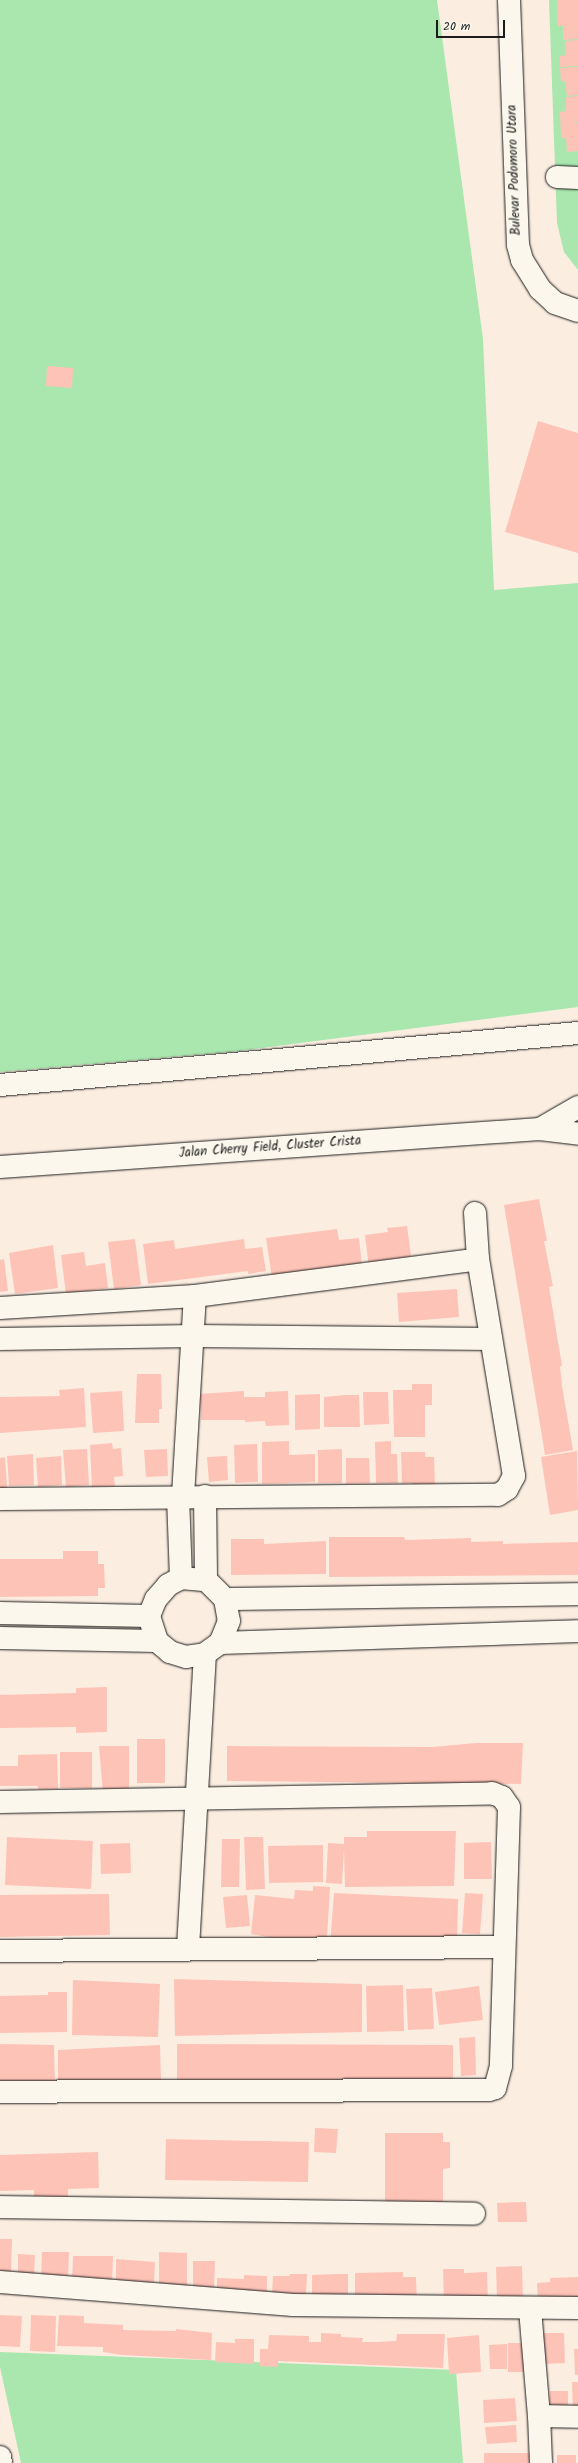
<!DOCTYPE html>
<html>
<head>
<meta charset="utf-8">
<style>
	body { margin:0 }
	#map { position:relative; width:578px; height:2463px; overflow:hidden; background:#fcede1; font-family:Kalam,sans-serif }
	div>[style] { position:absolute }
	[style*='--x'] { left:calc(var(--x)*1px); top:calc(var(--y)*1px); width:calc(var(--w)*1px); rotate:calc(var(--a)*1deg) }
	.green>* { inset:0; background:#a9e7ae }
	.building>* { inset:0; background:#fec3b7 }
	.roads { filter:drop-shadow(0 0 1px #1c1c1c) drop-shadow(0 0 1px #1c1c1c) }
	.minor>* { height:22px; margin:-11px; padding:0 11px; transform-origin:11px; border-radius:11px; background:#fbf7ec }
	span { translate:-50% -50%; white-space:nowrap; text-align:center; line-height:1.15; -webkit-text-stroke:4px #fbf7ec; paint-order:stroke }
	.street-label { font-size:13px; color:#1c1c1c }
	.scale { position:absolute; left:436px; top:20px; width:69px; height:18px; box-sizing:border-box; border:2px solid #1c1c1c; border-top:0; padding-left:5px; font-size:12px; line-height:14px; white-space:nowrap; color:#1c1c1c; -webkit-text-stroke:3px #fbf7ec; paint-order:stroke }
</style>
</head>
<body>
<div id="map">
	<div class="green">
		<i style="clip-path:polygon(0 0,437px 0,483px 339px,494px 590px,578px 583px,578px 1007px,239px 1051px,0 1072px)"></i>
		<i style="clip-path:polygon(549px 0,578px 0,578px 270px,564px 252px,557px 223px)"></i>
		<i style="clip-path:polygon(0 2352px,456px 2370px,463px 2463px,21px 2463px,0 2367px)"></i>
	</div>
	<div class="building">
		<i style="clip-path:polygon(557px 0,578px 0,578px 39px,563px 40px,563px 26px,558px 26px)"></i>
		<i style="clip-path:polygon(578px 40px,578px 66px,560px 67px,560px 56px,566px 55px,565px 41px)"></i>
		<i style="clip-path:polygon(578px 67px,578px 95px,567px 96px,565px 81px,561px 82px,560px 68px)"></i>
		<i style="clip-path:polygon(578px 96px,578px 122px,572px 123px,578px 123px,578px 151px,567px 152px,566px 138px,561px 138px,560px 112px,566px 111px,566px 97px)"></i>
		<i style="clip-path:polygon(47px 366px,73px 368px,72px 388px,46px 386px)"></i>
		<i style="clip-path:polygon(538px 421px,578px 433px,578px 553px,505px 532px)"></i>
		<i style="clip-path:polygon(539px 1199px,547px 1241px,544px 1241px,553px 1286px,549px 1287px,562px 1366px,560px 1366px,562px 1386px,573px 1450px,545px 1455px,504px 1205px)"></i>
		<i style="clip-path:polygon(407px 1226px,412px 1263px,369px 1268px,365px 1235px,388px 1232px,387px 1228px)"></i>
		<i style="clip-path:polygon(337px 1229px,339px 1240px,359px 1238px,362px 1266px,272px 1278px,266px 1238px)"></i>
		<i style="clip-path:polygon(135px 1239px,141px 1285px,114px 1289px,108px 1242px)"></i>
		<i style="clip-path:polygon(244px 1239px,245px 1249px,262px 1247px,266px 1271px,248px 1274px,248px 1271px,148px 1284px,143px 1244px,174px 1240px,175px 1249px)"></i>
		<i style="clip-path:polygon(53px 1245px,58px 1288px,15px 1294px,9px 1253px)"></i>
		<i style="clip-path:polygon(84px 1252px,86px 1266px,105px 1263px,108px 1288px,66px 1294px,61px 1255px)"></i>
		<i style="clip-path:polygon(4px 1259px,8px 1291px,0 1292px,0 1260px)"></i>
		<i style="clip-path:polygon(457px 1289px,459px 1317px,399px 1322px,397px 1293px)"></i>
		<i style="clip-path:polygon(137px 1374px,161px 1374px,162px 1409px,159px 1409px,159px 1423px,135px 1423px)"></i>
		<i style="clip-path:polygon(412px 1384px,432px 1384px,432px 1405px,425px 1405px,425px 1437px,394px 1437px,393px 1390px,412px 1390px)"></i>
		<i style="clip-path:polygon(84px 1388px,86px 1427px,0 1433px,0 1397px,60px 1396px,59px 1390px)"></i>
		<i style="clip-path:polygon(122px 1391px,124px 1431px,93px 1433px,90px 1393px)"></i>
		<i style="clip-path:polygon(244px 1391px,244px 1397px,265px 1397px,265px 1392px,288px 1391px,289px 1425px,266px 1426px,265px 1421px,245px 1422px,245px 1420px,201px 1420px,200px 1394px)"></i>
		<i style="clip-path:polygon(363px 1392px,388px 1392px,389px 1424px,364px 1425px)"></i>
		<i style="clip-path:polygon(320px 1394px,320px 1429px,295px 1430px,295px 1395px)"></i>
		<i style="clip-path:polygon(345px 1395px,359px 1395px,360px 1427px,324px 1427px,324px 1397px)"></i>
		<i style="clip-path:polygon(289px 1441px,289px 1455px,315px 1454px,315px 1482px,262px 1484px,262px 1442px)"></i>
		<i style="clip-path:polygon(391px 1441px,391px 1454px,397px 1454px,398px 1483px,376px 1483px,375px 1442px)"></i>
		<i style="clip-path:polygon(112px 1443px,113px 1449px,121px 1448px,123px 1476px,114px 1477px,115px 1486px,92px 1487px,90px 1445px)"></i>
		<i style="clip-path:polygon(257px 1444px,258px 1482px,235px 1483px,234px 1445px)"></i>
		<i style="clip-path:polygon(87px 1449px,89px 1485px,66px 1487px,63px 1450px)"></i>
		<i style="clip-path:polygon(167px 1449px,168px 1476px,146px 1477px,144px 1450px)"></i>
		<i style="clip-path:polygon(342px 1449px,342px 1483px,318px 1483px,318px 1450px)"></i>
		<i style="clip-path:polygon(577px 1451px,578px 1510px,550px 1515px,541px 1457px)"></i>
		<i style="clip-path:polygon(401px 1452px,425px 1452px,425px 1457px,434px 1457px,435px 1489px,412px 1489px,412px 1483px,402px 1483px)"></i>
		<i style="clip-path:polygon(33px 1454px,34px 1485px,9px 1486px,7px 1456px)"></i>
		<i style="clip-path:polygon(61px 1456px,62px 1485px,38px 1487px,36px 1458px)"></i>
		<i style="clip-path:polygon(227px 1456px,228px 1480px,209px 1482px,207px 1457px)"></i>
		<i style="clip-path:polygon(5px 1457px,7px 1488px,0 1488px,0 1458px)"></i>
		<i style="clip-path:polygon(346px 1458px,369px 1458px,370px 1483px,346px 1484px)"></i>
		<i style="clip-path:polygon(329px 1537px,404px 1537px,405px 1540px,471px 1538px,471px 1542px,503px 1541px,503px 1544px,578px 1542px,578px 1575px,329px 1577px)"></i>
		<i style="clip-path:polygon(231px 1539px,264px 1539px,264px 1544px,326px 1541px,326px 1574px,231px 1575px)"></i>
		<i style="clip-path:polygon(63px 1551px,98px 1551px,98px 1564px,104px 1564px,105px 1588px,98px 1588px,98px 1596px,0 1597px,0 1559px,63px 1559px)"></i>
		<i style="clip-path:polygon(107px 1687px,107px 1732px,76px 1733px,76px 1727px,0 1728px,0 1695px,76px 1693px,76px 1688px)"></i>
		<i style="clip-path:polygon(137px 1739px,165px 1739px,165px 1783px,137px 1783px)"></i>
		<i style="clip-path:polygon(476px 1743px,523px 1743px,521px 1784px,227px 1781px,227px 1746px,432px 1747px)"></i>
		<i style="clip-path:polygon(99px 1746px,129px 1746px,129px 1794px,103px 1794px)"></i>
		<i style="clip-path:polygon(60px 1752px,92px 1752px,92px 1788px,60px 1788px)"></i>
		<i style="clip-path:polygon(57px 1754px,58px 1789px,38px 1789px,38px 1786px,0 1786px,0 1766px,18px 1766px,18px 1755px)"></i>
		<i style="clip-path:polygon(367px 1831px,456px 1831px,454px 1886px,345px 1887px,344px 1849px,342px 1884px,326px 1883px,328px 1843px,344px 1844px,344px 1837px,367px 1837px)"></i>
		<i style="clip-path:polygon(7px 1837px,93px 1841px,91px 1889px,5px 1885px)"></i>
		<i style="clip-path:polygon(244px 1837px,263px 1837px,265px 1889px,246px 1890px)"></i>
		<i style="clip-path:polygon(222px 1839px,240px 1839px,239px 1887px,221px 1887px)"></i>
		<i style="clip-path:polygon(491px 1842px,492px 1879px,464px 1879px,464px 1843px)"></i>
		<i style="clip-path:polygon(130px 1843px,131px 1873px,101px 1874px,100px 1844px)"></i>
		<i style="clip-path:polygon(323px 1845px,323px 1882px,269px 1883px,268px 1846px)"></i>
		<i style="clip-path:polygon(313px 1886px,330px 1887px,327px 1938px,273px 1938px,251px 1934px,255px 1895px,294px 1899px,295px 1890px,313px 1891px)"></i>
		<i style="clip-path:polygon(334px 1893px,458px 1899px,457px 1945px,330px 1945px)"></i>
		<i style="clip-path:polygon(465px 1893px,483px 1894px,480px 1934px,462px 1933px)"></i>
		<i style="clip-path:polygon(109px 1894px,110px 1935px,0 1937px,0 1895px)"></i>
		<i style="clip-path:polygon(247px 1895px,250px 1926px,226px 1928px,223px 1897px)"></i>
		<i style="clip-path:polygon(174px 1979px,362px 1984px,362px 2032px,175px 2036px)"></i>
		<i style="clip-path:polygon(73px 1980px,160px 1984px,158px 2037px,72px 2035px)"></i>
		<i style="clip-path:polygon(403px 1985px,404px 2031px,367px 2032px,366px 1986px)"></i>
		<i style="clip-path:polygon(479px 1986px,483px 2020px,439px 2025px,435px 1992px)"></i>
		<i style="clip-path:polygon(432px 1988px,434px 2029px,408px 2030px,406px 1989px)"></i>
		<i style="clip-path:polygon(48px 1992px,67px 1992px,67px 2032px,0 2033px,0 1996px,48px 1995px)"></i>
		<i style="clip-path:polygon(475px 2037px,476px 2075px,461px 2076px,459px 2038px)"></i>
		<i style="clip-path:polygon(0 2044px,54px 2045px,55px 2083px,0 2084px)"></i>
		<i style="clip-path:polygon(177px 2044px,453px 2045px,453px 2084px,177px 2088px)"></i>
		<i style="clip-path:polygon(160px 2045px,161px 2082px,58px 2083px,58px 2050px)"></i>
		<i style="clip-path:polygon(315px 2128px,338px 2129px,336px 2153px,314px 2152px)"></i>
		<i style="clip-path:polygon(385px 2133px,443px 2133px,443px 2142px,450px 2142px,450px 2168px,443px 2169px,443px 2207px,385px 2207px)"></i>
		<i style="clip-path:polygon(166px 2139px,309px 2142px,308px 2182px,165px 2180px)"></i>
		<i style="clip-path:polygon(98px 2152px,99px 2188px,68px 2189px,68px 2201px,34px 2202px,34px 2190px,0 2191px,0 2155px)"></i>
		<i style="clip-path:polygon(526px 2202px,527px 2222px,498px 2222px,497px 2203px)"></i>
		<i style="clip-path:polygon(0 2239px,12px 2239px,11px 2273px,0 2273px)"></i>
		<i style="clip-path:polygon(42px 2252px,69px 2252px,68px 2279px,41px 2279px)"></i>
		<i style="clip-path:polygon(159px 2252px,187px 2253px,187px 2289px,159px 2288px)"></i>
		<i style="clip-path:polygon(18px 2254px,35px 2255px,34px 2276px,18px 2276px)"></i>
		<i style="clip-path:polygon(73px 2256px,113px 2256px,112px 2286px,72px 2282px)"></i>
		<i style="clip-path:polygon(116px 2259px,155px 2262px,154px 2285px,116px 2284px)"></i>
		<i style="clip-path:polygon(193px 2261px,215px 2261px,214px 2291px,193px 2291px)"></i>
		<i style="clip-path:polygon(522px 2266px,523px 2299px,497px 2299px,496px 2267px)"></i>
		<i style="clip-path:polygon(443px 2269px,464px 2269px,464px 2273px,487px 2272px,488px 2302px,444px 2303px)"></i>
		<i style="clip-path:polygon(403px 2272px,403px 2277px,416px 2277px,417px 2303px,383px 2300px,383px 2294px,355px 2295px,355px 2273px)"></i>
		<i style="clip-path:polygon(290px 2274px,307px 2274px,306px 2294px,272px 2294px,273px 2276px,290px 2276px)"></i>
		<i style="clip-path:polygon(337px 2274px,348px 2274px,348px 2302px,312px 2301px,312px 2275px)"></i>
		<i style="clip-path:polygon(244px 2275px,267px 2276px,267px 2297px,217px 2296px,217px 2278px,244px 2279px)"></i>
		<i style="clip-path:polygon(578px 2277px,578px 2303px,538px 2304px,537px 2283px,550px 2282px,550px 2278px)"></i>
		<i style="clip-path:polygon(0 2315px,22px 2316px,20px 2347px,0 2346px)"></i>
		<i style="clip-path:polygon(31px 2315px,56px 2316px,55px 2352px,30px 2351px)"></i>
		<i style="clip-path:polygon(59px 2315px,84px 2316px,84px 2323px,123px 2325px,123px 2330px,176px 2331px,176px 2329px,212px 2333px,211px 2360px,122px 2355px,103px 2352px,103px 2347px,57px 2346px)"></i>
		<i style="clip-path:polygon(321px 2333px,341px 2334px,341px 2337px,363px 2338px,362px 2342px,377px 2342px,396px 2341px,397px 2334px,445px 2334px,443px 2368px,278px 2361px,278px 2367px,260px 2366px,260px 2349px,268px 2349px,269px 2335px,309px 2336px,309px 2342px,321px 2342px)"></i>
		<i style="clip-path:polygon(542px 2333px,564px 2333px,565px 2363px,543px 2364px)"></i>
		<i style="clip-path:polygon(479px 2335px,481px 2372px,449px 2374px,447px 2338px)"></i>
		<i style="clip-path:polygon(235px 2339px,254px 2339px,254px 2364px,215px 2362px,216px 2342px,235px 2343px)"></i>
		<i style="clip-path:polygon(508px 2343px,532px 2343px,533px 2372px,508px 2372px)"></i>
		<i style="clip-path:polygon(507px 2344px,507px 2369px,490px 2369px,489px 2345px)"></i>
		<i style="clip-path:polygon(574px 2349px,578px 2349px,578px 2375px,575px 2375px)"></i>
		<i style="clip-path:polygon(572px 2382px,578px 2382px,578px 2411px,573px 2411px)"></i>
		<i style="clip-path:polygon(550px 2391px,568px 2391px,568px 2411px,550px 2411px)"></i>
		<i style="clip-path:polygon(515px 2398px,517px 2421px,484px 2423px,483px 2400px)"></i>
		<i style="clip-path:polygon(516px 2425px,517px 2442px,487px 2444px,485px 2427px)"></i>
		<i style="clip-path:polygon(484px 2453px,530px 2453px,530px 2463px,484px 2463px)"></i>
		<i style="clip-path:polygon(557px 2455px,576px 2455px,576px 2463px,557px 2463px)"></i>
	</div>
	<div class="roads">
		<div class="minor">
			<i style="--x:509;--y:0;--w:245;--a:87.9"></i>
			<i style="--x:518;--y:245;--w:16;--a:75"></i>
			<i style="--x:522;--y:260;--w:34;--a:58"></i>
			<i style="--x:540;--y:289;--w:21;--a:43"></i>
			<i style="--x:555;--y:303;--w:24;--a:19"></i>
			<i style="--x:557;--y:177;--w:21;--a:3"></i>
			<i style="--x:0;--y:1085;--w:580;--a:-5.14"></i>
			<i style="--x:540;--y:1129;--w:44;--a:-30.1"></i>
			<i style="--x:0;--y:1167;--w:541;--a:-4.03"></i>
			<i style="--x:540;--y:1129;--w:38;--a:7"></i>
			<i style="--x:0;--y:1308;--w:195;--a:-3.5"></i>
			<i style="--x:195;--y:1296;--w:285;--a:-7.4"></i>
			<i style="--x:0;--y:1339;--w:195;--a:-0.9"></i>
			<i style="--x:195;--y:1336;--w:296;--a:0.6"></i>
			<i style="--x:183;--y:1496;--w:200;--a:-86.6"></i>
			<i style="--x:205;--y:1496;--w:84;--a:89.3"></i>
			<i style="--x:178;--y:1497;--w:81;--a:87.9"></i>
			<i style="--x:0;--y:1499;--w:498;--a:-0.5"></i>
			<i style="--x:498;--y:1495;--w:11;--a:-34"></i>
			<i style="--x:507;--y:1489;--w:15;--a:-62"></i>
			<i style="--x:514;--y:1476;--w:220;--a:-99.4"></i>
			<i style="--x:478;--y:1259;--w:46;--a:-93.7"></i>
			<i style="--x:225;--y:1599;--w:22;--a:80"></i>
			<i style="--x:229;--y:1621;--w:24;--a:112"></i>
			<i style="--x:220;--y:1643;--w:19;--a:144"></i>
			<i style="--x:205;--y:1654;--w:19;--a:171"></i>
			<i style="--x:186;--y:1657;--w:17;--a:-163"></i>
			<i style="--x:170;--y:1652;--w:17;--a:-140"></i>
			<i style="--x:157;--y:1641;--w:26;--a:-108"></i>
			<i style="--x:149;--y:1616;--w:18;--a:-68"></i>
			<i style="--x:156;--y:1599;--w:18;--a:-49"></i>
			<i style="--x:168;--y:1585;--w:15;--a:-28"></i>
			<i style="--x:181;--y:1578;--w:25;--a:5"></i>
			<i style="--x:206;--y:1580;--w:27;--a:45"></i>
			<i style="--x:225;--y:1599;--w:353;--a:-0.8"></i>
			<i style="--x:0;--y:1613;--w:149;--a:1.2"></i>
			<i style="--x:0;--y:1638;--w:157;--a:1.1"></i>
			<i style="--x:220;--y:1643;--w:358;--a:-1.9"></i>
			<i style="--x:0;--y:1802;--w:492;--a:-1"></i>
			<i style="--x:492;--y:1793;--w:11;--a:22"></i>
			<i style="--x:502;--y:1797;--w:12;--a:55"></i>
			<i style="--x:509;--y:1807;--w:259;--a:91.8"></i>
			<i style="--x:501;--y:2066;--w:23;--a:105"></i>
			<i style="--x:495;--y:2088;--w:6;--a:162"></i>
			<i style="--x:489;--y:2090;--w:489;--a:179.8"></i>
			<i style="--x:188;--y:1948;--w:294;--a:-86.7"></i>
			<i style="--x:0;--y:1951;--w:504;--a:-0.45"></i>
			<i style="--x:0;--y:2207;--w:474;--a:0.8"></i>
			<i style="--x:0;--y:2282;--w:294;--a:4.5"></i>
			<i style="--x:293;--y:2305;--w:285;--a:0.6"></i>
			<i style="--x:530;--y:2309;--w:107;--a:85.2"></i>
			<i style="--x:0;--y:2457;--w:6;--a:81"></i>
			<i style="--x:541;--y:2463;--w:47;--a:-92.4"></i>
			<i style="--x:539;--y:2416;--w:39;--a:1"></i>
		</div>
	</div>
	<div class="street-label">
		<span style="left:515px;top:170px;rotate:-92deg">Bulevar Podomoro Utara</span>
		<span style="left:270px;top:1148px;rotate:-4deg">Jalan Cherry Field, Cluster Crista</span>
	</div>
	<div class="scale">20 m</div>
</div>
</body>
</html>
